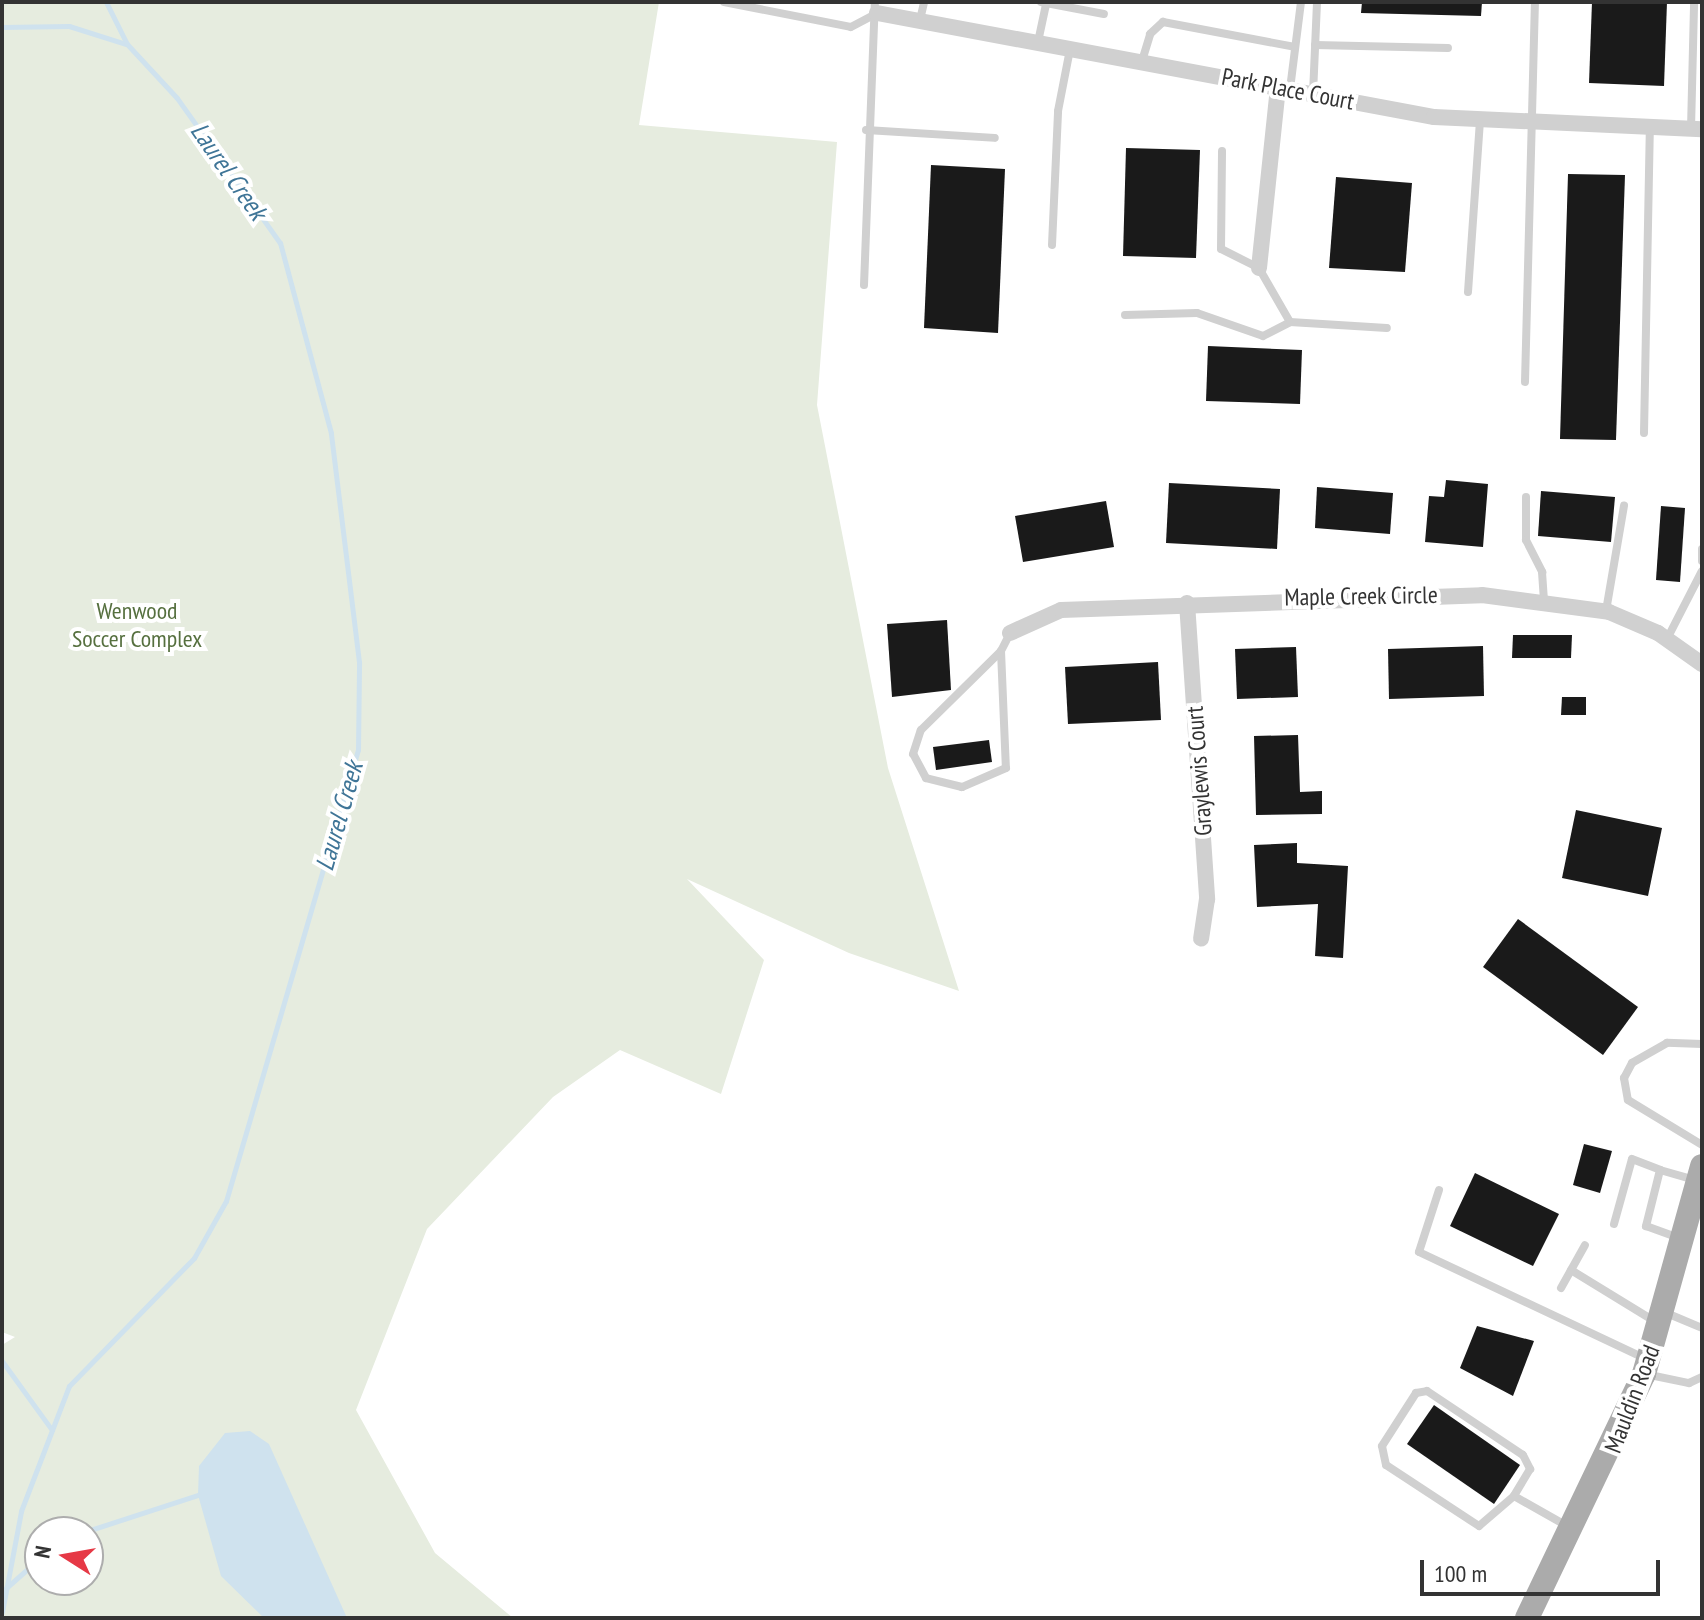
<!DOCTYPE html>
<html>
<head>
<meta charset="utf-8">
<style>
	body { margin:0 }
	#map { position:relative; width:1704px; height:1620px; overflow:hidden; background:#fff; font-family:"PT Sans Narrow",sans-serif }
	div>[style] { position:absolute }
	[style*='--x'] { left:calc(var(--x)*1px); top:calc(var(--y)*1px); width:calc(var(--w)*1px); rotate:calc(var(--a)*1deg) }
	.green>* { inset:0; background:#e6ecdf }
	.water>* { inset:0; background:#cfe2ee }
	.stream>* { height:5px; margin:-2.5px; padding:0 2.5px; transform-origin:2.5px; border-radius:2.5px; background:#cfe2ee }
	.building>* { inset:0; background:#1a1a1a }
	.lane>* { height:8px; margin:-4px; padding:0 4px; transform-origin:4px; border-radius:4px; background:#d0d0d0 }
	.street>* { height:16px; margin:-8px; padding:0 8px; transform-origin:8px; border-radius:8px; background:#d0d0d0 }
	.primary>* { height:24px; margin:-12px; padding:0 12px; transform-origin:12px; border-radius:12px; background:#ababab }
	span { translate:-50% -50%; white-space:nowrap; text-align:center; line-height:1.15; -webkit-text-stroke:8px #fff; paint-order:stroke }
	.street-label { font-size:24px; color:#333 }
	.park-label { font-size:24px; color:#56703f }
	.water-label { font-size:26px; color:#3f7597; font-style:italic }
	.frame { position:absolute; inset:0; border:4px solid #333; pointer-events:none }
	.north { position:absolute; left:24px; top:1516px; width:80px; height:80px; box-sizing:border-box; background:#fff; border:2px solid #adadad; border-radius:50%; rotate:281deg; font-size:22px; font-weight:700; line-height:32px; text-align:center; color:#333 }
	.north::after { content:''; display:block; margin:auto; width:28px; height:36px; background:#e63946; clip-path:polygon(50% 0,100% 100%,50% 72%,0 100%) }
	.scale { position:absolute; left:1420px; top:1560px; width:240px; height:36px; box-sizing:border-box; border:4px solid #333; border-top:0; padding-left:10px; font-size:24px; line-height:28px; white-space:nowrap; color:#333; -webkit-text-stroke:6px #fff; paint-order:stroke }
</style>
</head>
<body>
<div id="map">
	<div class="green">
		<i style="clip-path:polygon(evenodd,2px 2px,659px 2px,639px 125px,837px 142px,817px 405px,888px 768px,959px 991px,849px 953px,687px 879px,764px 960px,721px 1094px,620px 1050px,553px 1097px,427px 1229px,356px 1410px,435px 1553px,513px 1618px,2px 1618px,2px 1345px,15px 1337px,2px 1332px,2px 2px,40px 1532px,88px 1532px,88px 1580px,40px 1580px,40px 1532px)"></i>
	</div>
	<div class="water">
		<i style="clip-path:polygon(250px 1431px,269px 1444px,347px 1618px,264px 1618px,221px 1576px,198px 1495px,199px 1466px,225px 1433px)"></i>
	</div>
	<div class="stream">
		<i style="--x:2;--y:27;--w:67;--a:-0.9"></i>
		<i style="--x:69;--y:26;--w:60;--a:17.5"></i>
		<i style="--x:2;--y:1361;--w:85;--a:54.1"></i>
		<i style="--x:84;--y:1532;--w:120;--a:-18"></i>
		<i style="--x:6;--y:1588;--w:45;--a:-41.4"></i>
		<i style="--x:2;--y:1612;--w:103;--a:-79.3"></i>
		<i style="--x:21;--y:1511;--w:134;--a:-69"></i>
		<i style="--x:69;--y:1386;--w:179;--a:-45.7"></i>
		<i style="--x:194;--y:1258;--w:65;--a:-60.7"></i>
		<i style="--x:226;--y:1201;--w:470;--a:-73.7"></i>
		<i style="--x:358;--y:750;--w:88;--a:-89.3"></i>
		<i style="--x:359;--y:662;--w:231;--a:-97"></i>
		<i style="--x:331;--y:433;--w:197;--a:-105"></i>
		<i style="--x:280;--y:243;--w:178;--a:-125.4"></i>
		<i style="--x:177;--y:98;--w:74;--a:-132.8"></i>
		<i style="--x:127;--y:44;--w:47;--a:-116.6"></i>
	</div>
	<div class="building">
		<i style="clip-path:polygon(1362px 2px,1482px 2px,1481px 16px,1361px 13px)"></i>
		<i style="clip-path:polygon(1592px 2px,1667px 2px,1664px 86px,1589px 83px)"></i>
		<i style="clip-path:polygon(1126px 148px,1200px 150px,1196px 258px,1123px 256px)"></i>
		<i style="clip-path:polygon(931px 165px,1005px 169px,998px 333px,924px 328px)"></i>
		<i style="clip-path:polygon(1568px 174px,1625px 175px,1616px 440px,1560px 439px)"></i>
		<i style="clip-path:polygon(1336px 177px,1412px 183px,1405px 272px,1329px 268px)"></i>
		<i style="clip-path:polygon(1208px 346px,1302px 350px,1300px 404px,1206px 401px)"></i>
		<i style="clip-path:polygon(1446px 480px,1488px 484px,1483px 547px,1425px 542px,1429px 496px,1444px 497px)"></i>
		<i style="clip-path:polygon(1169px 483px,1280px 489px,1277px 549px,1166px 543px)"></i>
		<i style="clip-path:polygon(1317px 487px,1393px 493px,1390px 534px,1315px 528px)"></i>
		<i style="clip-path:polygon(1541px 491px,1615px 497px,1611px 542px,1538px 536px)"></i>
		<i style="clip-path:polygon(1106px 501px,1114px 547px,1023px 562px,1015px 516px)"></i>
		<i style="clip-path:polygon(1661px 506px,1685px 508px,1680px 582px,1656px 580px)"></i>
		<i style="clip-path:polygon(947px 620px,951px 690px,892px 697px,887px 624px)"></i>
		<i style="clip-path:polygon(1513px 635px,1572px 635px,1571px 658px,1512px 658px)"></i>
		<i style="clip-path:polygon(1483px 646px,1484px 696px,1389px 699px,1388px 649px)"></i>
		<i style="clip-path:polygon(1296px 647px,1298px 697px,1237px 699px,1235px 649px)"></i>
		<i style="clip-path:polygon(1158px 662px,1161px 720px,1068px 724px,1065px 667px)"></i>
		<i style="clip-path:polygon(1562px 697px,1586px 697px,1586px 715px,1561px 715px)"></i>
		<i style="clip-path:polygon(1298px 735px,1300px 792px,1322px 791px,1322px 814px,1256px 815px,1254px 736px)"></i>
		<i style="clip-path:polygon(989px 740px,992px 762px,936px 770px,933px 747px)"></i>
		<i style="clip-path:polygon(1576px 810px,1662px 828px,1648px 896px,1562px 878px)"></i>
		<i style="clip-path:polygon(1297px 843px,1297px 863px,1348px 866px,1343px 958px,1315px 956px,1318px 904px,1257px 907px,1254px 845px)"></i>
		<i style="clip-path:polygon(1518px 919px,1638px 1007px,1603px 1055px,1483px 967px)"></i>
		<i style="clip-path:polygon(1584px 1144px,1612px 1151px,1600px 1193px,1573px 1185px)"></i>
		<i style="clip-path:polygon(1475px 1173px,1559px 1214px,1533px 1266px,1450px 1226px)"></i>
		<i style="clip-path:polygon(1477px 1326px,1534px 1341px,1513px 1396px,1460px 1368px)"></i>
		<i style="clip-path:polygon(1434px 1405px,1520px 1465px,1494px 1504px,1407px 1444px)"></i>
	</div>
	<div class="lane">
		<i style="--x:724;--y:2;--w:129;--a:11.1"></i>
		<i style="--x:851;--y:27;--w:30;--a:-28"></i>
		<i style="--x:1041;--y:2;--w:64;--a:10.8"></i>
		<i style="--x:920;--y:20;--w:18;--a:-77"></i>
		<i style="--x:1038;--y:42;--w:40;--a:-78"></i>
		<i style="--x:1315;--y:45;--w:133;--a:1.3"></i>
		<i style="--x:1142;--y:61;--w:28;--a:-73"></i>
		<i style="--x:1150;--y:34;--w:18;--a:-43"></i>
		<i style="--x:1163;--y:22;--w:134;--a:10.7"></i>
		<i style="--x:1290;--y:89;--w:88;--a:-82.8"></i>
		<i style="--x:1313;--y:94;--w:92;--a:-87.5"></i>
		<i style="--x:1691;--y:129;--w:127;--a:-88.6"></i>
		<i style="--x:866;--y:130;--w:129;--a:3.5"></i>
		<i style="--x:1052;--y:245;--w:134;--a:-87.4"></i>
		<i style="--x:1058;--y:111;--w:63;--a:-79"></i>
		<i style="--x:864;--y:285;--w:283;--a:-87.8"></i>
		<i style="--x:1468;--y:292;--w:170;--a:-86"></i>
		<i style="--x:1125;--y:315;--w:72;--a:-1.6"></i>
		<i style="--x:1197;--y:313;--w:70;--a:19.2"></i>
		<i style="--x:1263;--y:336;--w:30;--a:-27"></i>
		<i style="--x:1290;--y:322;--w:62;--a:-119.9"></i>
		<i style="--x:1259;--y:268;--w:42;--a:-153.4"></i>
		<i style="--x:1221;--y:249;--w:98;--a:-89.4"></i>
		<i style="--x:1290;--y:322;--w:97;--a:3.5"></i>
		<i style="--x:1525;--y:382;--w:380;--a:-88.5"></i>
		<i style="--x:1644;--y:433;--w:304;--a:-88.9"></i>
		<i style="--x:1526;--y:497;--w:43;--a:90"></i>
		<i style="--x:1526;--y:540;--w:36;--a:63"></i>
		<i style="--x:1542;--y:572;--w:28;--a:86"></i>
		<i style="--x:1702;--y:549;--w:12;--a:90"></i>
		<i style="--x:1606;--y:611;--w:107;--a:-80.3"></i>
		<i style="--x:1667;--y:639;--w:76;--a:-62.8"></i>
		<i style="--x:1001;--y:651;--w:117;--a:87.6"></i>
		<i style="--x:1006;--y:768;--w:48;--a:156.6"></i>
		<i style="--x:962;--y:787;--w:37;--a:-166"></i>
		<i style="--x:926;--y:778;--w:27;--a:-118"></i>
		<i style="--x:913;--y:754;--w:25;--a:-72"></i>
		<i style="--x:921;--y:730;--w:112;--a:-44.6"></i>
		<i style="--x:1001;--y:651;--w:20;--a:-63"></i>
		<i style="--x:1702;--y:1044;--w:35;--a:-178"></i>
		<i style="--x:1667;--y:1043;--w:40;--a:150.3"></i>
		<i style="--x:1632;--y:1063;--w:17;--a:118"></i>
		<i style="--x:1624;--y:1078;--w:22;--a:80"></i>
		<i style="--x:1628;--y:1100;--w:87;--a:31.3"></i>
		<i style="--x:1660;--y:1170;--w:35;--a:16"></i>
		<i style="--x:1439;--y:1190;--w:65;--a:107.9"></i>
		<i style="--x:1419;--y:1252;--w:249;--a:25.2"></i>
		<i style="--x:1614;--y:1224;--w:67;--a:-74.5"></i>
		<i style="--x:1632;--y:1159;--w:30;--a:21"></i>
		<i style="--x:1660;--y:1170;--w:58;--a:104"></i>
		<i style="--x:1646;--y:1226;--w:33;--a:20"></i>
		<i style="--x:1571;--y:1270;--w:100;--a:31.5"></i>
		<i style="--x:1561;--y:1288;--w:49;--a:-60.8"></i>
		<i style="--x:1664;--y:1312;--w:41;--a:22.8"></i>
		<i style="--x:1645;--y:1374;--w:45;--a:11.6"></i>
		<i style="--x:1689;--y:1383;--w:14;--a:-25"></i>
		<i style="--x:1514;--y:1496;--w:46;--a:139.4"></i>
		<i style="--x:1479;--y:1526;--w:111;--a:-146.7"></i>
		<i style="--x:1386;--y:1465;--w:19;--a:-102"></i>
		<i style="--x:1382;--y:1446;--w:63;--a:-57.3"></i>
		<i style="--x:1416;--y:1393;--w:11;--a:-10"></i>
		<i style="--x:1427;--y:1391;--w:115;--a:33.7"></i>
		<i style="--x:1523;--y:1455;--w:16;--a:63"></i>
		<i style="--x:1530;--y:1469;--w:31;--a:121"></i>
		<i style="--x:1514;--y:1496;--w:61;--a:29.5"></i>
	</div>
	<div class="street">
		<i style="--x:877;--y:13;--w:567;--a:10.58"></i>
		<i style="--x:1434;--y:117;--w:268;--a:2.6"></i>
		<i style="--x:1259;--y:268;--w:182;--a:-84"></i>
		<i style="--x:1187;--y:603;--w:297;--a:86.1"></i>
		<i style="--x:1207;--y:899;--w:40;--a:98.5"></i>
		<i style="--x:1010;--y:633;--w:56;--a:-24.3"></i>
		<i style="--x:1061;--y:610;--w:421;--a:-2"></i>
		<i style="--x:1482;--y:595;--w:128;--a:7.6"></i>
		<i style="--x:1609;--y:612;--w:53;--a:23.2"></i>
		<i style="--x:1658;--y:633;--w:54;--a:35.2"></i>
	</div>
	<div class="primary">
		<i style="--x:1527;--y:1618;--w:271;--a:-64.4"></i>
		<i style="--x:1644;--y:1374;--w:216;--a:-74.4"></i>
	</div>
	<div class="street-label">
		<span style="left:1288px;top:89px;rotate:11deg">Park Place Court</span>
		<span style="left:1361px;top:596px;rotate:-1deg">Maple Creek Circle</span>
		<span style="left:1199px;top:771px;rotate:-94deg">Graylewis Court</span>
		<span style="left:1632px;top:1399px;rotate:-69deg">Mauldin Road</span>
	</div>
	<div class="park-label">
		<span style="left:137px;top:625px">Wenwood<br>Soccer Complex</span>
	</div>
	<div class="water-label">
		<span style="left:229px;top:171px;rotate:55deg">Laurel Creek</span>
		<span style="left:339px;top:816px;rotate:-74deg">Laurel Creek</span>
	</div>
	<div class="frame"></div>
	<div class="north">N</div>
	<div class="scale">100 m</div>
</div>
</body>
</html>
